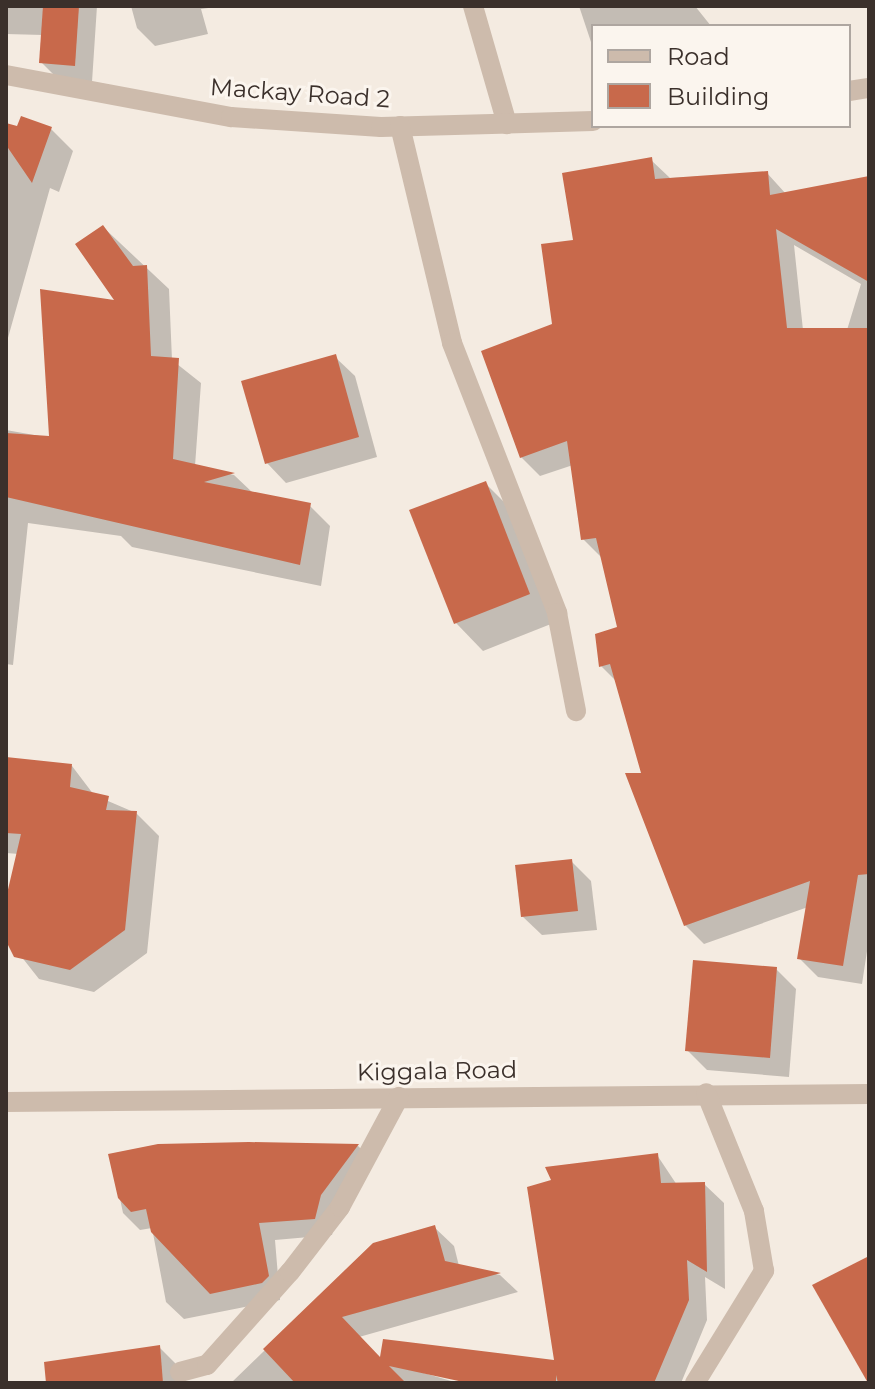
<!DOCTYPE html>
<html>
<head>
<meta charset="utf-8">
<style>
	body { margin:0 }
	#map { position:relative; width:875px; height:1389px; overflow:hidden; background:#f4ebe1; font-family:Montserrat,sans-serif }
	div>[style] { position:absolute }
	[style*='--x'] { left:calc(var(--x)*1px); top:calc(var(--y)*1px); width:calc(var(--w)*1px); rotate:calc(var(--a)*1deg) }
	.shadow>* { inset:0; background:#0003 }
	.building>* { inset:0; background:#c8694b }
	.minor>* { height:20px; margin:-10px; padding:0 10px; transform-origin:10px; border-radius:10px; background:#cdbbac }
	span { translate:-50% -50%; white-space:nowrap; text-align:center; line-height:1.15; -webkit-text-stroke:6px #fbf5ee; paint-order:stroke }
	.street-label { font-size:24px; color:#3b302b }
	.frame { position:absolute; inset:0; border:8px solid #3b302b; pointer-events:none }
	.legend { position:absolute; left:591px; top:24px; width:260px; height:104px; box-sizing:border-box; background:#fbf5ee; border:2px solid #aea6a0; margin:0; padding:10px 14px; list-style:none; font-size:24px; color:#3b302b }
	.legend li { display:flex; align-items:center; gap:16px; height:40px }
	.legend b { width:40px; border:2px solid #aea6a0 }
</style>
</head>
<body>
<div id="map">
	<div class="shadow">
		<i style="clip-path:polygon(6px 6px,97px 6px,92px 82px,59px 80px,41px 62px,43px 35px,6px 34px)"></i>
		<i style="clip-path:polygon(131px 6px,223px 6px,201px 9px,208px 34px,155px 46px,137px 28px)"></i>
		<i style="clip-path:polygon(579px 6px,695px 6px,711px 26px,593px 26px,593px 48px)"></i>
		<i style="clip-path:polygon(6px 126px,50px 128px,73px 151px,59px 192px,50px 188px,6px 345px)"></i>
		<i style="clip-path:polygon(evenodd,651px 160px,670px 178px,767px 173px,786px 194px,869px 178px,869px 938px,862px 984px,818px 977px,799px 958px,808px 907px,704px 944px,685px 925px,618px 683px,601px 666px,619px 628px,603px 559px,583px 539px,573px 465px,540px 476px,521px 457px,575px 242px,651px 160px,794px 245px,861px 284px,847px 330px,803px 330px,794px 245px)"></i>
		<i style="clip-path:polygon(103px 227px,169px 289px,172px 360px,201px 383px,195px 466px,234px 475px,253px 493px,308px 504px,330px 526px,321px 586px,132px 547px,121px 536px,28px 523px,13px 665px,6px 664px,6px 430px,51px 438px,118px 303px)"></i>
		<i style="clip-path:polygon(335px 357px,355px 376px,377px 457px,286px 483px,267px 463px)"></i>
		<i style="clip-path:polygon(485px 483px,513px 511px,556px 622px,483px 651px,456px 623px)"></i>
		<i style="clip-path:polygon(6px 759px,72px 766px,94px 795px,136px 813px,159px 836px,147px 953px,94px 992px,39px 979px,6px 937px,19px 854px,6px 853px)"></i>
		<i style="clip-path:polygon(571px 861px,591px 881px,597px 930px,542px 935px,522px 916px)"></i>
		<i style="clip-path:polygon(776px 969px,796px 989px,789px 1077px,707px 1070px,687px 1050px)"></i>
		<i style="clip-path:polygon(158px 1146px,358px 1146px,375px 1162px,337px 1212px,332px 1235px,275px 1240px,280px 1300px,184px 1319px,166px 1302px,152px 1228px,140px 1230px,123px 1213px,111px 1156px)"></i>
		<i style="clip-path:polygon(657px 1155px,677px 1185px,704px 1184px,724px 1203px,725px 1289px,705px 1277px,707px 1320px,681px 1383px,477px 1383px,400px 1366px,458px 1383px,231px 1383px,374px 1244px,434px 1227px,454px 1246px,459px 1266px,500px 1275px,518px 1292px,359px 1337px,382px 1360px,556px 1362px)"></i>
		<i style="clip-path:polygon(159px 1347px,175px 1363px,176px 1383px,66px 1383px)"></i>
	</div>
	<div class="building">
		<i style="clip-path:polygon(43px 6px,79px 6px,75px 66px,39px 63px)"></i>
		<i style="clip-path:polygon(21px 116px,52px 127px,32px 183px,6px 145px,6px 123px,17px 126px)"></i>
		<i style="clip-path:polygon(652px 157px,655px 179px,768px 171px,770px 195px,869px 176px,869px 282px,776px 229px,787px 328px,869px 328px,869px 874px,858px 875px,843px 966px,797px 959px,810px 881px,684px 926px,625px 773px,641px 773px,610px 664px,599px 667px,595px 634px,617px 627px,596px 538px,581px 540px,567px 441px,520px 458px,481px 351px,552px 324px,541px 244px,573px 240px,562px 173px)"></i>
		<i style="clip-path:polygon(103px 225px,133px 266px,147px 265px,151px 356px,179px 358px,173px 459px,235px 473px,204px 482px,311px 503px,300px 565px,6px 497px,6px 433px,49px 436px,40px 289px,114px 300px,75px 244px)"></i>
		<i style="clip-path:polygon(336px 354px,359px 437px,265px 464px,241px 381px)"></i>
		<i style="clip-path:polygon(486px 481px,530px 594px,454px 624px,409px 510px)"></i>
		<i style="clip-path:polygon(6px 757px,72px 764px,70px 787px,109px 796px,106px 810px,137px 811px,125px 930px,70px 970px,14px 957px,6px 941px,6px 898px,21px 834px,6px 833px)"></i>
		<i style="clip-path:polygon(572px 859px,578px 911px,521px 917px,515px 865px)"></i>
		<i style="clip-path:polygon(693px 960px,777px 967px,770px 1058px,685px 1051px)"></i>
		<i style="clip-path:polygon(158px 1144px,249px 1142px,359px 1144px,321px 1195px,315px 1219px,259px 1223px,269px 1276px,262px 1283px,210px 1294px,151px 1232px,146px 1209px,131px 1212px,118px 1198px,108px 1154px)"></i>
		<i style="clip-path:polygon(658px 1153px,661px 1183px,705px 1182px,707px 1272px,687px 1260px,689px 1300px,654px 1383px,558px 1383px,556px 1375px,556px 1383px,468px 1383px,389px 1366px,406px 1383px,295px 1383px,263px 1349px,373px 1243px,435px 1225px,445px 1261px,501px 1273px,342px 1317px,380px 1357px,383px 1339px,554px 1360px,527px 1187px,551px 1180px,545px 1167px)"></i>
		<i style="clip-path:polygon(869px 1256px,869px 1383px,868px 1383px,812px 1285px)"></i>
		<i style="clip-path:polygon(160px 1345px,163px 1383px,46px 1383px,44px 1362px)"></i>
	</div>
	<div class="minor">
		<i style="--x:473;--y:6;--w:123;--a:73.9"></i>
		<i style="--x:6;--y:75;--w:229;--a:10.6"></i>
		<i style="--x:231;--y:117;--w:150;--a:3.8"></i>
		<i style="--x:381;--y:127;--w:212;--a:-1.6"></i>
		<i style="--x:849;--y:91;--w:20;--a:-9"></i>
		<i style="--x:400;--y:126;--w:223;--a:76.5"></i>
		<i style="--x:452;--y:343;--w:290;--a:68.7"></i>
		<i style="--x:557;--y:613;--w:100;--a:79"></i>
		<i style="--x:6;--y:1102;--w:863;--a:-0.53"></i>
		<i style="--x:180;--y:1372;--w:28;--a:-15"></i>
		<i style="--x:207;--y:1365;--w:125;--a:-48.3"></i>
		<i style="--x:290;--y:1272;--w:82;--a:-52.4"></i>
		<i style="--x:340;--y:1207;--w:125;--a:-61.8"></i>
		<i style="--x:695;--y:1383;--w:132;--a:-58.4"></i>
		<i style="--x:764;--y:1271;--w:61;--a:-99.5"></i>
		<i style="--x:754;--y:1211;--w:127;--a:-112.1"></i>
	</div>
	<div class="street-label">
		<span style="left:300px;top:93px;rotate:4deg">Mackay Road 2</span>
		<span style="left:437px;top:1071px;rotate:-1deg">Kiggala Road</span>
	</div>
	<div class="frame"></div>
	<ul class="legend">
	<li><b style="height:10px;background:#cdbbac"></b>Road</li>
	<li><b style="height:22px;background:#c8694b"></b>Building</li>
	</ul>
</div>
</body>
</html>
